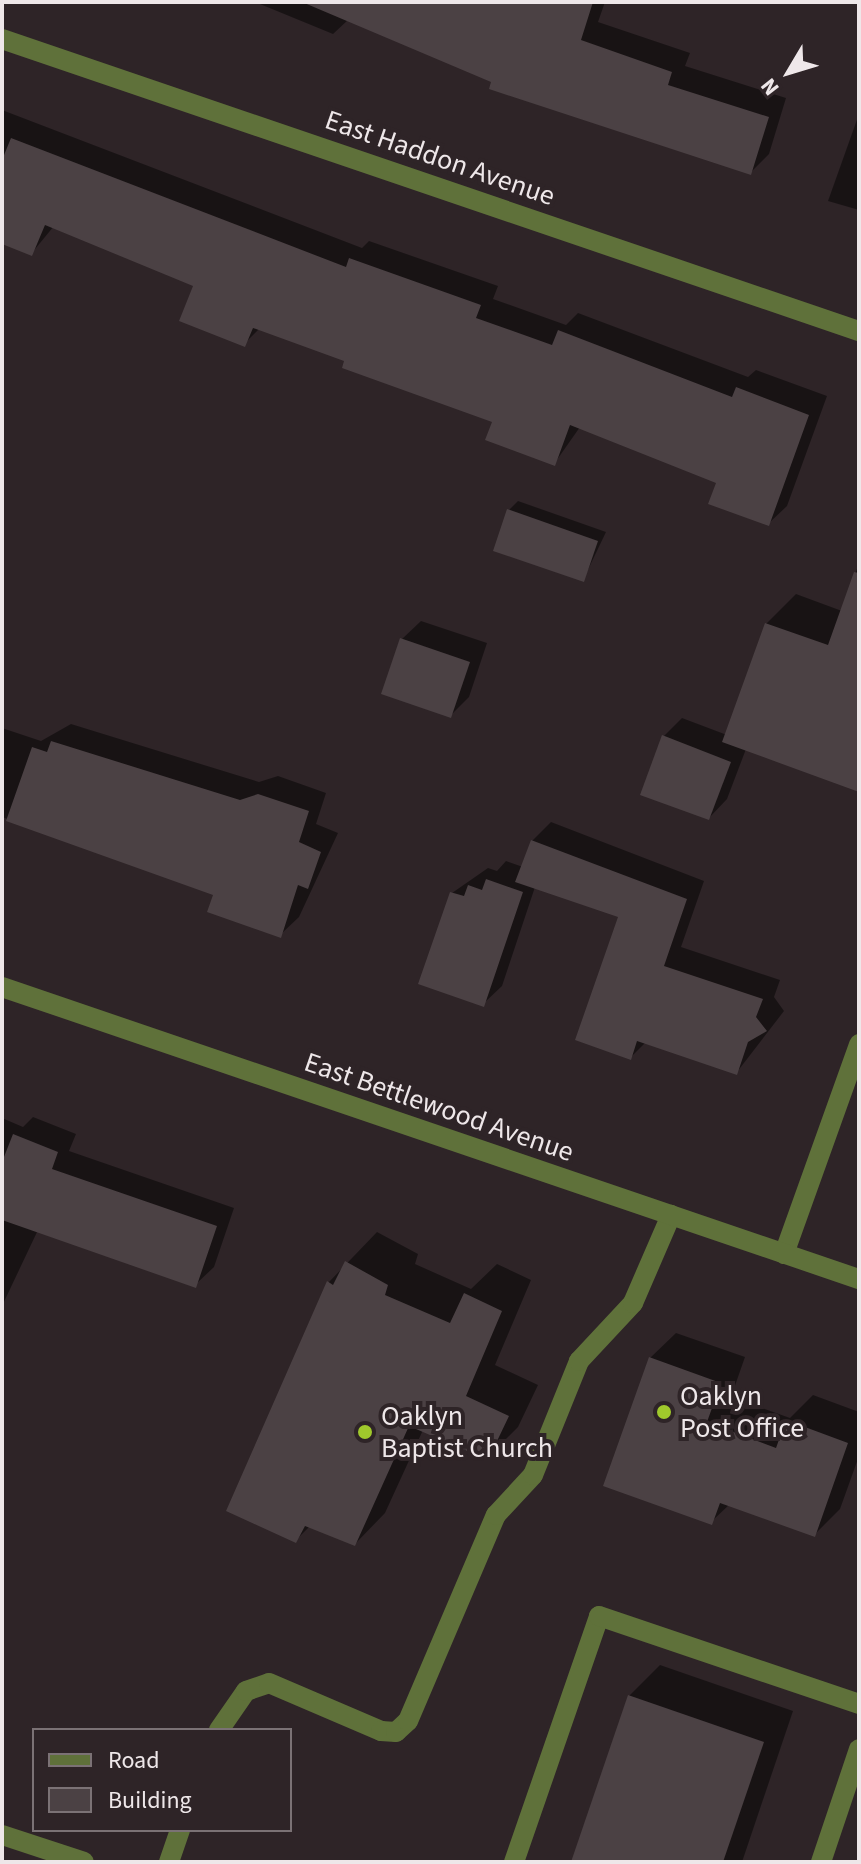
<!DOCTYPE html>
<html>
<head>
<meta charset="utf-8">
<style>
	body { margin:0 }
	#map { position:relative; width:861px; height:1864px; overflow:hidden; background:#2e2427; font-family:"Source Sans 3",sans-serif }
	div>[style] { position:absolute }
	[style*='--x'] { left:calc(var(--x)*1px); top:calc(var(--y)*1px); width:calc(var(--w)*1px); rotate:calc(var(--a)*1deg) }
	.shadow>* { inset:0; background:#0007 }
	.building>* { inset:0; background:#4b4144 }
	.service>* { height:20px; margin:-10px; padding:0 10px; transform-origin:10px; border-radius:10px; background:#5f713a }
	.minor>* { height:20px; margin:-10px; padding:0 10px; transform-origin:10px; border-radius:10px; background:#5f713a }
	.tertiary>* { height:20px; margin:-10px; padding:0 10px; transform-origin:10px; border-radius:10px; background:#5f713a }
	.dots>* { width:22px; height:22px; translate:-50% -50%; box-sizing:border-box; border:4px solid #2e2427; border-radius:50% }
	span { translate:-50% -50%; white-space:nowrap; text-align:center; line-height:1.15; -webkit-text-stroke:8px #2e2427; paint-order:stroke }
	.street-label { font-size:28px; color:#eee7e9 }
	.poi-label { font-size:28px; color:#eee7e9 }
	.left { translate:0 -50%; text-align:left }
	.frame { position:absolute; inset:0; border:4px solid #eee7e9; pointer-events:none }
	.legend { position:absolute; left:32px; top:1728px; width:260px; height:104px; box-sizing:border-box; background:#2e2427; border:2px solid #7b7275; margin:0; padding:10px 14px; list-style:none; font-size:24px; color:#eee7e9 }
	.legend li { display:flex; align-items:center; gap:16px; height:40px }
	.legend b { width:40px; border:2px solid #7b7275 }
	.north { position:absolute; left:749px; top:32px; width:80px; height:80px; -webkit-text-stroke:6px #2e2427; paint-order:stroke; rotate:232deg; font-size:22px; font-weight:700; line-height:32px; text-align:center; color:#eee7e9 }
	.north::after { content:''; display:block; margin:auto; width:28px; height:36px; background:#eee7e9; clip-path:polygon(50% 0,100% 100%,50% 72%,0 100%) }
</style>
</head>
<body>
<div id="map">
	<div class="shadow">
		<i style="clip-path:polygon(255px 2px,605px 2px,598px 22px,690px 53px,685px 66px,786px 98px,769px 154px,750px 173px,494px 81px,348px 20px,333px 34px)"></i>
		<i style="clip-path:polygon(2px 110px,362px 248px,369px 241px,498px 286px,493px 299px,566px 325px,578px 313px,748px 377px,756px 370px,827px 396px,787px 506px,768px 524px,718px 482px,580px 427px,554px 464px,495px 420px,346px 360px,260px 328px,244px 344px,195px 285px,54px 226px,31px 254px,2px 241px)"></i>
		<i style="clip-path:polygon(859px 114px,859px 210px,828px 201px)"></i>
		<i style="clip-path:polygon(518px 501px,606px 532px,583px 580px,509px 510px)"></i>
		<i style="clip-path:polygon(859px 563px,859px 789px,746px 749px,727px 799px,709px 818px,663px 737px,682px 718px,727px 735px,766px 624px,796px 594px,842px 611px)"></i>
		<i style="clip-path:polygon(421px 621px,487px 643px,469px 697px,451px 715px,402px 639px)"></i>
		<i style="clip-path:polygon(71px 724px,259px 782px,278px 776px,326px 793px,316px 824px,338px 833px,299px 917px,280px 935px,215px 893px,2px 817px,2px 728px,41px 741px)"></i>
		<i style="clip-path:polygon(551px 822px,704px 881px,681px 947px,780px 980px,774px 997px,784px 1011px,737px 1072px,646px 1042px,630px 1058px,620px 916px,535px 887px,502px 986px,483px 1004px,452px 893px,488px 868px,497px 871px,506px 861px,523px 867px,532px 841px)"></i>
		<i style="clip-path:polygon(33px 1117px,76px 1134px,69px 1151px,234px 1208px,214px 1267px,195px 1285px,38px 1230px,2px 1306px,2px 1118px,23px 1127px)"></i>
		<i style="clip-path:polygon(377px 1232px,418px 1254px,415px 1264px,471px 1289px,497px 1264px,531px 1280px,495px 1365px,538px 1385px,518px 1427px,488px 1457px,423px 1430px,385px 1513px,355px 1544px,310px 1526px,295px 1541px,329px 1282px)"></i>
		<i style="clip-path:polygon(676px 1333px,745px 1357px,731px 1397px,790px 1418px,813px 1395px,859px 1412px,859px 1456px,840px 1509px,814px 1535px,730px 1504px,711px 1522px,650px 1358px)"></i>
		<i style="clip-path:polygon(660px 1665px,793px 1711px,742px 1862px,573px 1862px,629px 1696px)"></i>
	</div>
	<div class="building">
		<i style="clip-path:polygon(302px 2px,593px 2px,581px 40px,672px 72px,668px 85px,769px 117px,751px 175px,489px 89px,491px 82px)"></i>
		<i style="clip-path:polygon(11px 138px,346px 267px,349px 258px,481px 305px,476px 318px,552px 345px,558px 330px,732px 397px,736px 387px,809px 415px,769px 526px,708px 504px,716px 483px,570px 425px,555px 466px,485px 440px,492px 422px,342px 368px,344px 361px,253px 328px,245px 347px,179px 321px,193px 286px,45px 225px,32px 256px,2px 244px,2px 160px)"></i>
		<i style="clip-path:polygon(507px 509px,598px 541px,584px 582px,493px 551px)"></i>
		<i style="clip-path:polygon(854px 572px,859px 573px,859px 792px,722px 742px,765px 623px,828px 645px)"></i>
		<i style="clip-path:polygon(400px 638px,470px 662px,451px 718px,381px 694px)"></i>
		<i style="clip-path:polygon(662px 735px,731px 762px,709px 820px,640px 795px)"></i>
		<i style="clip-path:polygon(51px 741px,240px 800px,258px 794px,309px 811px,299px 842px,321px 852px,308px 889px,298px 885px,281px 938px,207px 912px,213px 895px,6px 821px,32px 747px,47px 752px)"></i>
		<i style="clip-path:polygon(531px 840px,687px 899px,664px 966px,763px 999px,756px 1017px,767px 1031px,748px 1042px,737px 1075px,637px 1041px,631px 1060px,575px 1040px,618px 917px,515px 882px)"></i>
		<i style="clip-path:polygon(486px 879px,523px 892px,484px 1007px,418px 984px,450px 892px,464px 896px,468px 885px,482px 890px)"></i>
		<i style="clip-path:polygon(13px 1134px,58px 1152px,52px 1169px,217px 1226px,196px 1288px,2px 1220px,2px 1162px)"></i>
		<i style="clip-path:polygon(345px 1261px,388px 1285px,385px 1295px,450px 1323px,464px 1293px,502px 1311px,466px 1396px,509px 1416px,488px 1460px,409px 1426px,355px 1546px,305px 1526px,296px 1543px,226px 1511px,327px 1281px,333px 1285px)"></i>
		<i style="clip-path:polygon(649px 1357px,721px 1383px,707px 1422px,776px 1448px,786px 1420px,848px 1443px,815px 1537px,720px 1503px,712px 1525px,603px 1486px)"></i>
		<i style="clip-path:polygon(628px 1695px,764px 1742px,723px 1862px,571px 1862px)"></i>
	</div>
	<div class="service">
		<i style="--x:784;--y:1254;--w:223;--a:-70.3"></i>
		<i style="--x:219;--y:1730;--w:47;--a:-55.3"></i>
		<i style="--x:246;--y:1691;--w:24;--a:-19"></i>
		<i style="--x:269;--y:1683;--w:122;--a:23.2"></i>
		<i style="--x:381;--y:1731;--w:15;--a:4"></i>
		<i style="--x:396;--y:1732;--w:16;--a:-43"></i>
		<i style="--x:408;--y:1721;--w:224;--a:-66.9"></i>
		<i style="--x:496;--y:1515;--w:54;--a:-47.2"></i>
		<i style="--x:533;--y:1475;--w:123;--a:-68"></i>
		<i style="--x:579;--y:1361;--w:79;--a:-47"></i>
		<i style="--x:633;--y:1303;--w:96;--a:-66.6"></i>
		<i style="--x:169;--y:1862;--w:34;--a:-71"></i>
		<i style="--x:514;--y:1862;--w:260;--a:-70.9"></i>
		<i style="--x:599;--y:1616;--w:274;--a:18.7"></i>
		<i style="--x:821;--y:1862;--w:119;--a:-71.4"></i>
	</div>
	<div class="minor">
		<i style="--x:2;--y:39;--w:905;--a:18.82"></i>
		<i style="--x:2;--y:1835;--w:86;--a:18.2"></i>
	</div>
	<div class="tertiary">
		<i style="--x:2;--y:987;--w:905;--a:18.82"></i>
	</div>
	<div class="dots">
		<i style="left:664px;top:1412px;background:#a0c92c"></i>
		<i style="left:365px;top:1432px;background:#a0c92c"></i>
	</div>
	<div class="street-label">
		<span style="left:440px;top:158px;rotate:19deg">East Haddon Avenue</span>
		<span style="left:439px;top:1107px;rotate:19deg">East Bettlewood Avenue</span>
	</div>
	<div class="poi-label">
		<span class="left" style="left:680px;top:1412px">Oaklyn<br>Post Office</span>
		<span class="left" style="left:381px;top:1432px">Oaklyn<br>Baptist Church</span>
	</div>
	<div class="frame"></div>
	<ul class="legend">
	<li><b style="height:10px;background:#5f713a"></b>Road</li>
	<li><b style="height:22px;background:#4b4144"></b>Building</li>
	</ul>
	<div class="north">N</div>
</div>
</body>
</html>
